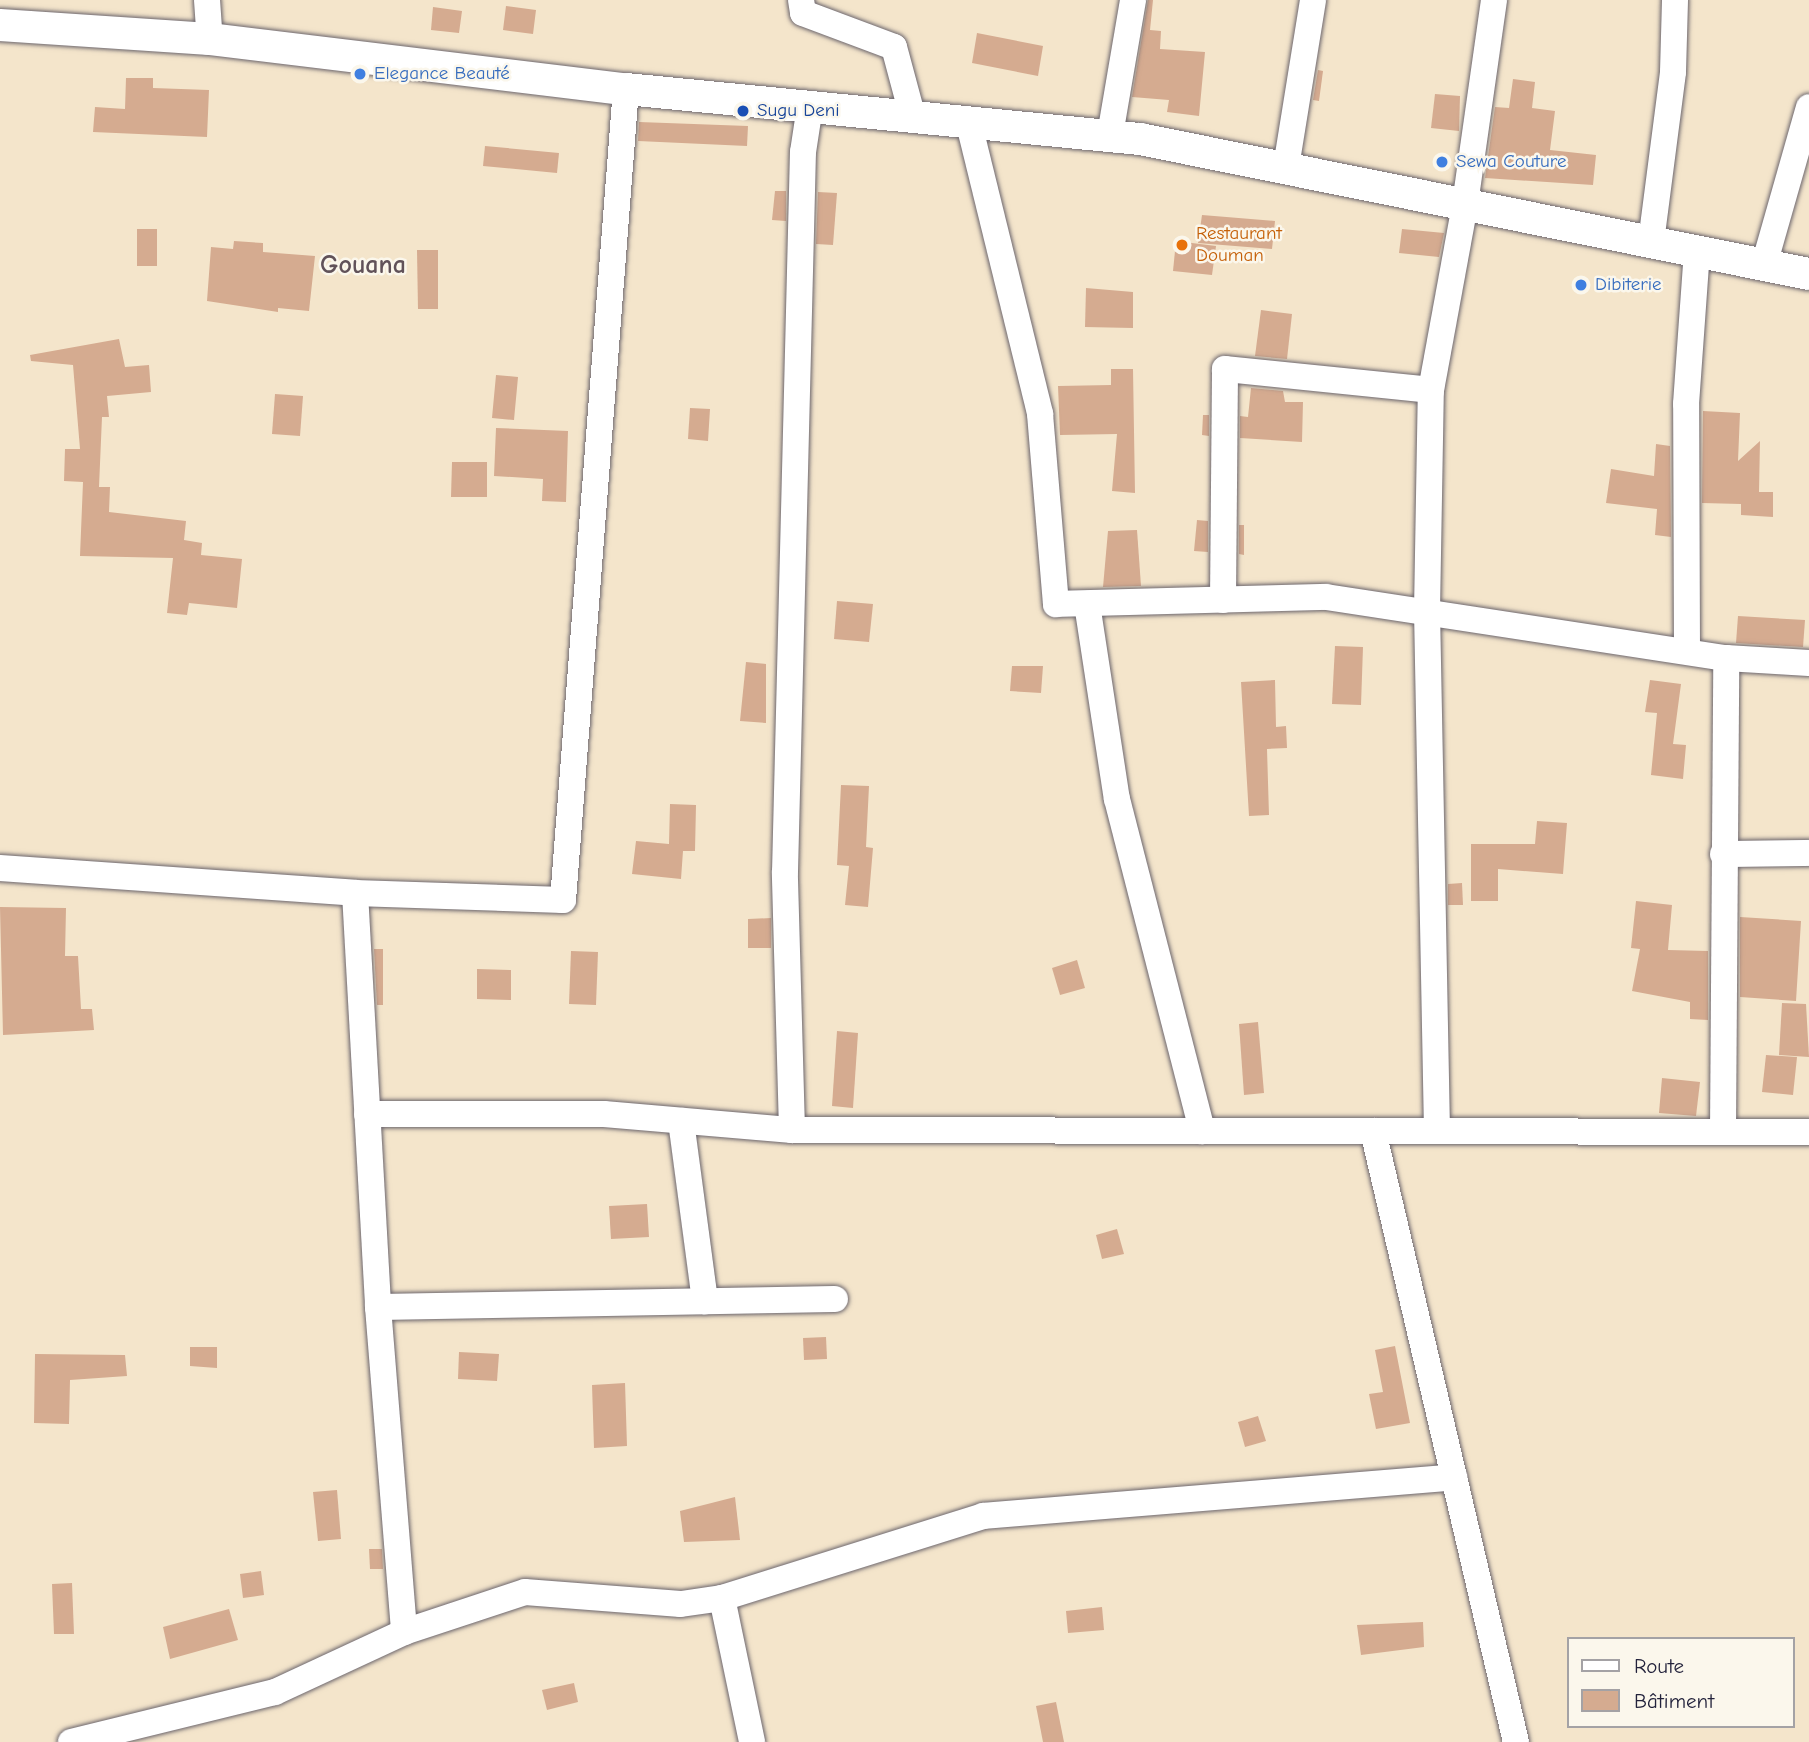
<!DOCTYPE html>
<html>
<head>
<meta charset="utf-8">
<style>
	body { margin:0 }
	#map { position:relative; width:1809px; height:1742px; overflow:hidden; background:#f4e5cb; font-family:"Comic Neue",sans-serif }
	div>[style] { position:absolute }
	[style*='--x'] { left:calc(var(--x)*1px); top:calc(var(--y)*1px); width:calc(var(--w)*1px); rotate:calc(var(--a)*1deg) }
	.building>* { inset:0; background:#d5ab90 }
	.roads { filter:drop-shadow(0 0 2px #6c666d) drop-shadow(0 0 2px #6c666d) }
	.minor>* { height:26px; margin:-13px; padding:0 13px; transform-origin:13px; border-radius:13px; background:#fff }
	.tertiary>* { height:32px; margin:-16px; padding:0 16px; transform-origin:16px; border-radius:16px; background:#fff }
	.dots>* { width:19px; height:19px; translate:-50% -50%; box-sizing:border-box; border:4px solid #fbf7ec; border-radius:50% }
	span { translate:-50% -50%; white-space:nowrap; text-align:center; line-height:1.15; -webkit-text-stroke:5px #fbf7ec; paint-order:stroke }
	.shop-label { font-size:19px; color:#366cbe }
	.left { translate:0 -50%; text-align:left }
	.transit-label { font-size:19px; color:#164399 }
	.food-label { font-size:19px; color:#c56008 }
	.district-label { font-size:26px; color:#615259; font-weight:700 }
	.legend { position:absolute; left:1567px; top:1637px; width:228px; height:91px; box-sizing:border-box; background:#fbf7ec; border:2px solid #a4a2a5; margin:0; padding:9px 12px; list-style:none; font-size:21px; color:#22223b }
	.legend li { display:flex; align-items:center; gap:14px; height:35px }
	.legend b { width:35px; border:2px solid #a4a2a5 }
</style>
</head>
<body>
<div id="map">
	<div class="building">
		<i style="clip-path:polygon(1148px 0,1153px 0,1150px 30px,1161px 31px,1160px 49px,1205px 52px,1199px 116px,1167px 112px,1169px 100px,1132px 97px)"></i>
		<i style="clip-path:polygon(506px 6px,536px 10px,533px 34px,503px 30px)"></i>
		<i style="clip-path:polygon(433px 7px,462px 11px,459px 33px,431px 30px)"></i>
		<i style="clip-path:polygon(977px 33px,1043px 46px,1038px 76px,972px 63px)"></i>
		<i style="clip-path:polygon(1318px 70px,1323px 71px,1319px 101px,1313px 100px)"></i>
		<i style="clip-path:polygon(126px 78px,153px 78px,153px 88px,209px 90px,207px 137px,93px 132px,95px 107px,125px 109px)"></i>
		<i style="clip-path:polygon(1513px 79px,1535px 82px,1532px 108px,1555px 111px,1550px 150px,1596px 155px,1593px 185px,1485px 178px,1495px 107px,1509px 108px)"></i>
		<i style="clip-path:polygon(1435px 94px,1460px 96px,1459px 131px,1431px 128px)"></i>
		<i style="clip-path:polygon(639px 122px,748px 126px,747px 146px,638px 141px)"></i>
		<i style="clip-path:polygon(485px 146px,559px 153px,557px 173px,483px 166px)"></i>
		<i style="clip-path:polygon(775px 191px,786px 191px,786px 221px,772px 220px)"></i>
		<i style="clip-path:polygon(818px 192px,837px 193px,833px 245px,816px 244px)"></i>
		<i style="clip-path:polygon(1202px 215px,1275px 221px,1272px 249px,1198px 243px)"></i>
		<i style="clip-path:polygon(137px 229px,157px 229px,157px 266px,137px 266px)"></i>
		<i style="clip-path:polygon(1402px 229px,1444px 233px,1439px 257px,1399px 253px)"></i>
		<i style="clip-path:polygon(234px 241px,263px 243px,263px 252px,315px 256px,309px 311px,278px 308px,278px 312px,207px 301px,211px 247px,233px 249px)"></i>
		<i style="clip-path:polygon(1176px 241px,1216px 246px,1212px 275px,1173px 271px)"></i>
		<i style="clip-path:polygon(417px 250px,438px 250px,438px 309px,418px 309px)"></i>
		<i style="clip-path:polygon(1086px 288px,1133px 292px,1133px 328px,1085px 327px)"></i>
		<i style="clip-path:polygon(1261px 310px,1292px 314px,1287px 359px,1255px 356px)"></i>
		<i style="clip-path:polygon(119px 339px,125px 367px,149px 365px,151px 392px,107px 396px,109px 417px,102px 417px,99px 487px,110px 487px,109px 512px,186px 521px,184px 540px,202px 543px,201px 555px,242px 559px,237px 608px,189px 603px,187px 615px,167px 613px,173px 558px,80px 556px,83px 482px,64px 481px,65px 449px,80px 449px,73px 365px,31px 361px,30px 355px)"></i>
		<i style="clip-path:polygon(1111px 369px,1133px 369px,1135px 493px,1112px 491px,1117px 434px,1060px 435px,1058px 386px,1111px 385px)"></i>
		<i style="clip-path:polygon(496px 375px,518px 377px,514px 420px,492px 418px)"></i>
		<i style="clip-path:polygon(1251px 388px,1283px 391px,1285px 402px,1303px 402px,1302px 442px,1240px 438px,1240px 416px,1248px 417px)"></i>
		<i style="clip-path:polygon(275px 394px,303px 396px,300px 436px,272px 434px)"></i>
		<i style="clip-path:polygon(690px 408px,710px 409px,708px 441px,688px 439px)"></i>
		<i style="clip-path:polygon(1703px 411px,1740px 413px,1738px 461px,1760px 441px,1759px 492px,1773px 492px,1773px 517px,1741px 515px,1741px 504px,1702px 503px)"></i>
		<i style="clip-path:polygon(1203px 415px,1209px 415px,1209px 436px,1202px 435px)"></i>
		<i style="clip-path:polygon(496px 428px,568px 431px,566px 502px,542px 501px,543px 479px,494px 476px)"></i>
		<i style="clip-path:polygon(1656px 444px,1670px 446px,1671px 537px,1655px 535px,1657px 509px,1606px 503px,1611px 469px,1654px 476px)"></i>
		<i style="clip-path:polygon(452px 462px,487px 462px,487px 497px,451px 497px)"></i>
		<i style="clip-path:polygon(1197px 520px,1208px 521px,1208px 552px,1194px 551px)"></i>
		<i style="clip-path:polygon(1239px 525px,1244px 525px,1244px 555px,1239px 554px)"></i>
		<i style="clip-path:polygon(1137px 530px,1141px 586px,1103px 587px,1108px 531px)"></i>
		<i style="clip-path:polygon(837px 601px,873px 604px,869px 642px,834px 639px)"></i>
		<i style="clip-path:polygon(1738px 616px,1805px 620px,1803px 647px,1736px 643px)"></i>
		<i style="clip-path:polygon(1335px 646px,1363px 647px,1361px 705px,1332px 704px)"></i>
		<i style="clip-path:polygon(746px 662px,766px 664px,766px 723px,740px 721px)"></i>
		<i style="clip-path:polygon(1012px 666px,1043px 666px,1041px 693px,1010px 691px)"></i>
		<i style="clip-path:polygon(1275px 680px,1276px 727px,1286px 726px,1287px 748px,1267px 749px,1269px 815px,1249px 816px,1241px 682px)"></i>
		<i style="clip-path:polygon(1650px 680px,1681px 684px,1673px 744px,1686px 745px,1683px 779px,1651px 775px,1657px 713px,1645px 712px)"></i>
		<i style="clip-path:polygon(841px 785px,869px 786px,866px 847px,873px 848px,868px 907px,845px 905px,849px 866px,837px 865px)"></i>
		<i style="clip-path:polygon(670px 804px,696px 805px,695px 851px,683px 851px,681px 879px,632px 874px,636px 841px,669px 844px)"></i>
		<i style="clip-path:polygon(1537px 821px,1567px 823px,1563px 874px,1498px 869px,1498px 901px,1471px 901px,1471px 844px,1535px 844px)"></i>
		<i style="clip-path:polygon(1462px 883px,1463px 905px,1448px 905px,1448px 884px)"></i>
		<i style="clip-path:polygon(1636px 901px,1672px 905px,1668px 950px,1708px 951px,1708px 1020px,1690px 1019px,1690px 1002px,1632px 991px,1640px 949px,1631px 948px)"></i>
		<i style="clip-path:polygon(0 907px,66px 908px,65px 956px,78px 956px,81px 1009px,92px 1009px,94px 1030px,3px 1035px)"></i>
		<i style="clip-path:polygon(1740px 917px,1801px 921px,1796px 1001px,1740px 997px)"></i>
		<i style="clip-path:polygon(771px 918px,771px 948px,748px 948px,748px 919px)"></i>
		<i style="clip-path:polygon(374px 949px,383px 949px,383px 1005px,377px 1005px)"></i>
		<i style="clip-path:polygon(571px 951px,598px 952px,596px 1005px,569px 1004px)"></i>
		<i style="clip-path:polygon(1077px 960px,1085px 988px,1060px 995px,1052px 968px)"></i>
		<i style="clip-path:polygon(477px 969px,511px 970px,511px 1000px,477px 999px)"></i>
		<i style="clip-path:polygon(1782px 1003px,1806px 1004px,1809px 1057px,1779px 1055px)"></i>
		<i style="clip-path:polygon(1258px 1022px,1264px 1093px,1244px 1095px,1239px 1024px)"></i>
		<i style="clip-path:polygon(837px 1031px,858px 1033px,853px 1108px,832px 1106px)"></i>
		<i style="clip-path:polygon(1766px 1055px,1797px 1057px,1793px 1095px,1762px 1092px)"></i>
		<i style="clip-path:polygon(1662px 1078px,1700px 1082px,1696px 1116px,1659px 1113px)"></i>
		<i style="clip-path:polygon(647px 1204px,649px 1237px,611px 1239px,609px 1206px)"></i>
		<i style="clip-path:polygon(1117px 1229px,1124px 1254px,1102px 1259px,1096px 1235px)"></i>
		<i style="clip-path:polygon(826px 1337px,827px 1359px,804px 1360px,803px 1338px)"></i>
		<i style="clip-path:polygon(1395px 1346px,1410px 1423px,1376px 1429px,1369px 1394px,1383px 1392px,1375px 1350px)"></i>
		<i style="clip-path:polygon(190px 1347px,217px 1347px,217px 1368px,190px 1366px)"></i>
		<i style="clip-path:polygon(459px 1352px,499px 1354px,497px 1381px,458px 1379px)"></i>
		<i style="clip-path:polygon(35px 1354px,125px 1355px,127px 1376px,70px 1380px,69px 1424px,34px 1423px)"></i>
		<i style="clip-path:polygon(625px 1383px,627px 1446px,594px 1448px,592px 1385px)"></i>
		<i style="clip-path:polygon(1258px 1416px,1266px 1441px,1245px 1447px,1238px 1422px)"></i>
		<i style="clip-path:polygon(337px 1490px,341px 1539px,318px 1541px,313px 1492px)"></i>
		<i style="clip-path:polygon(735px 1497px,740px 1540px,684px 1542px,680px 1511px)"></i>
		<i style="clip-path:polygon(369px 1549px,382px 1549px,383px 1569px,370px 1569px)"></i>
		<i style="clip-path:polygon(261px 1571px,264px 1595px,243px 1598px,240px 1574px)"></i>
		<i style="clip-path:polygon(72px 1583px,74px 1634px,54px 1634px,52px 1584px)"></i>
		<i style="clip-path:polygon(1102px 1607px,1104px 1630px,1068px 1633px,1066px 1611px)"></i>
		<i style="clip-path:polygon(229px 1609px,238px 1640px,170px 1659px,163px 1627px)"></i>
		<i style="clip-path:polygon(1423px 1622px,1424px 1647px,1361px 1655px,1357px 1625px)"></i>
		<i style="clip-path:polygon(574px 1683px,578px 1702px,547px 1710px,542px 1690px)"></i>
		<i style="clip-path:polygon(1056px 1702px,1064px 1742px,1043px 1742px,1036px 1706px)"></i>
	</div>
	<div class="roads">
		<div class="minor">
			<i style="--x:207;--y:0;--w:39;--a:86"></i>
			<i style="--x:801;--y:0;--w:13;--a:81"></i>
			<i style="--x:803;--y:13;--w:97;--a:20.5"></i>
			<i style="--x:894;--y:47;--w:69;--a:75"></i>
			<i style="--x:968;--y:120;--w:303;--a:76.2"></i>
			<i style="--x:1040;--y:414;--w:191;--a:85.2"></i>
			<i style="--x:1056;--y:604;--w:270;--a:-1.5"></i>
			<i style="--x:1326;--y:597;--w:405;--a:8.7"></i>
			<i style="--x:1726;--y:658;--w:83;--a:3.4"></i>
			<i style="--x:1110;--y:135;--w:137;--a:-80.3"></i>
			<i style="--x:1286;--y:167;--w:169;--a:-80.8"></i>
			<i style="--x:1651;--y:242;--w:171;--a:-82.6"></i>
			<i style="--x:1673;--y:72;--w:72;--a:-88.4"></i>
			<i style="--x:1764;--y:265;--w:164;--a:-74.1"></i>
			<i style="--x:1223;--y:600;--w:231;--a:-89.5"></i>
			<i style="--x:1225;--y:369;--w:207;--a:5.8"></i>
			<i style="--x:1087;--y:604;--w:197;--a:81.3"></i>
			<i style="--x:1117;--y:799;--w:343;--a:75.6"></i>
			<i style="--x:1687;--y:651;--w:247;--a:-90.2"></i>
			<i style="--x:1686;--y:404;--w:153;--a:-85.9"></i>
			<i style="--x:1723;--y:854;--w:86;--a:-0.7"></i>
			<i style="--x:0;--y:868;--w:356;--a:4"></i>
			<i style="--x:355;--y:893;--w:208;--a:1.9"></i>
			<i style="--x:563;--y:900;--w:813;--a:-85.56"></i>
			<i style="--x:355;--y:893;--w:415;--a:86.8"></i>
			<i style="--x:378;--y:1307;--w:326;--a:85.4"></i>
			<i style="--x:367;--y:1114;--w:237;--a:0"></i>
			<i style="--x:604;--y:1114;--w:189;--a:4.9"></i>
			<i style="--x:792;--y:1130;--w:1017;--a:0.11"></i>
			<i style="--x:681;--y:1121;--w:182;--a:82.4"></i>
			<i style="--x:792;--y:1130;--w:258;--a:-91.6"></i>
			<i style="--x:785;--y:872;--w:720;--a:-88.57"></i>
			<i style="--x:803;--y:152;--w:47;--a:-81.3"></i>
			<i style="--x:1373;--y:1131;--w:628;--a:76.83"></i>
			<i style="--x:1437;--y:1131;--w:520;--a:-91.1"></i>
			<i style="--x:1427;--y:611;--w:221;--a:-89"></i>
			<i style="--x:1431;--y:390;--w:189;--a:-79.6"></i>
			<i style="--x:1465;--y:204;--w:206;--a:-81.9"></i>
			<i style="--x:1723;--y:1132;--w:474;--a:-89.6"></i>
			<i style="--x:378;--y:1307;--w:457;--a:-1"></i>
			<i style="--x:722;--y:1598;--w:147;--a:78.2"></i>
			<i style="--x:71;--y:1742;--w:210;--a:-13.8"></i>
			<i style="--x:275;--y:1692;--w:142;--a:-24.9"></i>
			<i style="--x:404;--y:1632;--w:127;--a:-18.3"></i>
			<i style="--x:525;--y:1592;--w:156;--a:4.4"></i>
			<i style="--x:681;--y:1604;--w:41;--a:-8.3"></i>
			<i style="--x:722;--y:1598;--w:274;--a:-17.4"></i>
			<i style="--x:983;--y:1516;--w:473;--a:-4.7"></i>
		</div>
		<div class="tertiary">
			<i style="--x:0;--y:25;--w:210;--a:3.8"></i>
			<i style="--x:210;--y:39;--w:419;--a:6.9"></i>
			<i style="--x:626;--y:89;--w:516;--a:5.56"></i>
			<i style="--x:1140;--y:139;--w:682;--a:11.41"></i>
		</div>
	</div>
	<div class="dots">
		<i style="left:360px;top:74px;background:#3f7fe0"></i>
		<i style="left:743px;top:111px;background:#1a4fb4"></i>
		<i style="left:1442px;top:162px;background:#3f7fe0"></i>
		<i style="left:1182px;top:245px;background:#e8710a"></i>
		<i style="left:1581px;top:285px;background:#3f7fe0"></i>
	</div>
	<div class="shop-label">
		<span class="left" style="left:374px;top:74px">Elegance Beauté</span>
		<span class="left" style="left:1456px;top:162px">Sewa Couture</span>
		<span class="left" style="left:1595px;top:285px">Dibiterie</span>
	</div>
	<div class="transit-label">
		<span class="left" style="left:757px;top:111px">Sugu Deni</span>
	</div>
	<div class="food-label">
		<span class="left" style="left:1196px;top:245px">Restaurant<br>Douman</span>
	</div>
	<div class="district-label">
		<span style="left:363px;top:266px">Gouana</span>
	</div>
	<ul class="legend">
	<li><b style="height:9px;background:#fff"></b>Route</li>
	<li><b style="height:19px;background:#d5ab90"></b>Bâtiment</li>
	</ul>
</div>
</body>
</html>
